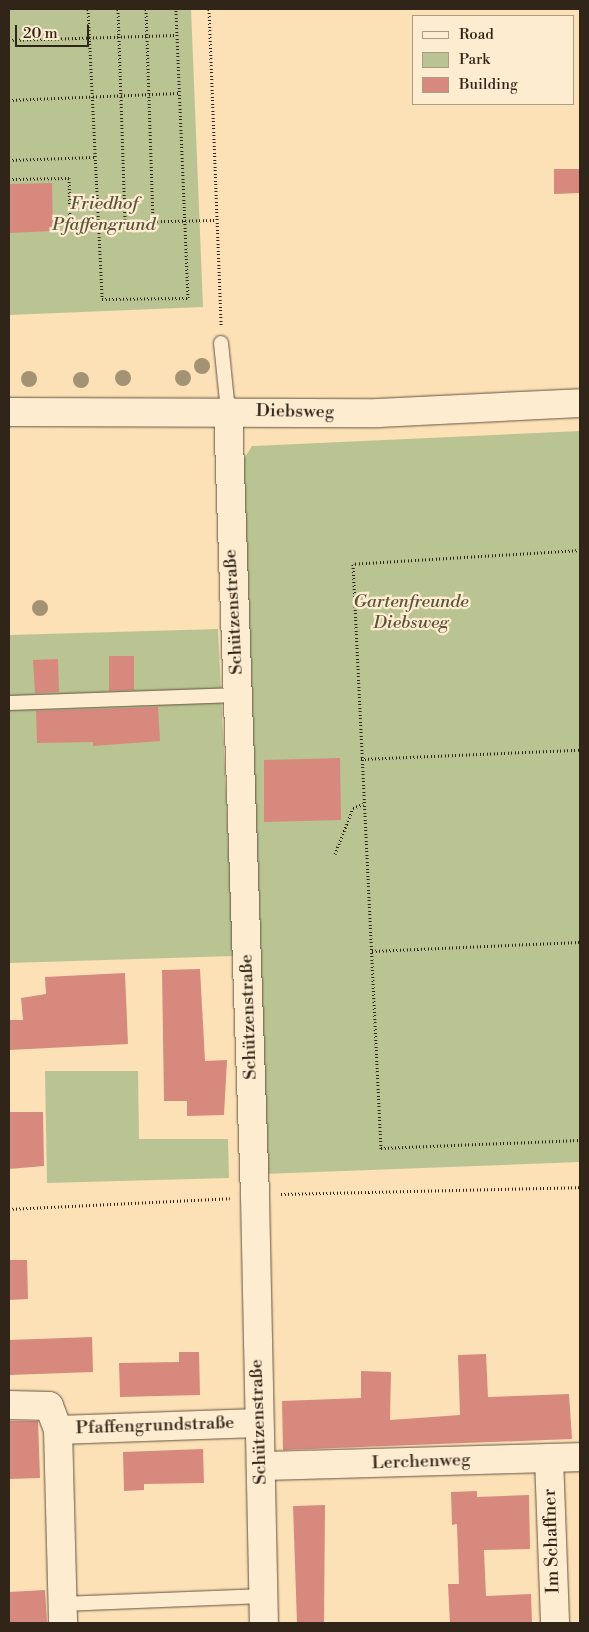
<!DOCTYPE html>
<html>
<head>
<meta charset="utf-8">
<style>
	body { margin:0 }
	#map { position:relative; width:589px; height:1632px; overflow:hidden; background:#fce1b7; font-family:"Libre Bodoni",serif }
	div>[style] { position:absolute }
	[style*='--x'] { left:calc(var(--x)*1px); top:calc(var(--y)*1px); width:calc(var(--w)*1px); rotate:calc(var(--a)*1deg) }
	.green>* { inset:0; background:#b9c492 }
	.building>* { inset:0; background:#d7897e }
	.path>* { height:3px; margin-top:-1.5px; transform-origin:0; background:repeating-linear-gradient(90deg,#312419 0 1px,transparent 0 3.5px) }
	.roads { filter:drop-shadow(0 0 1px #645340) drop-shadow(0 0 1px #645340) }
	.service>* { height:14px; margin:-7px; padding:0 7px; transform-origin:7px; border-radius:7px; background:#fdecd0 }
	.minor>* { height:28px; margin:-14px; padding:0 14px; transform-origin:14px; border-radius:14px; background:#fdecd0 }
	.secondary>* { height:28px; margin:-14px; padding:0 14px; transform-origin:14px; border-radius:14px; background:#fdecd0 }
	.trees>* { width:16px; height:16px; margin:-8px; border-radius:50%; background:#a39374 }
	span { translate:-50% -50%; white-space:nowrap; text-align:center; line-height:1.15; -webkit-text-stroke:4.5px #fdecd0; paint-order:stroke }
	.park-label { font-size:18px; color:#5a543d; font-style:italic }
	.street-label { font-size:18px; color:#312419 }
	.frame { position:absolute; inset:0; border:10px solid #312419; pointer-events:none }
	.legend { position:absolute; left:412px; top:15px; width:162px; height:90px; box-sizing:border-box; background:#fdecd0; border:1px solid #ab9c87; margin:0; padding:6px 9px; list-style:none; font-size:15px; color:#312419 }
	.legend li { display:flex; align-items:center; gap:10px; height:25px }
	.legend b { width:25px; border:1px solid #ab9c87 }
	.scale { position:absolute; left:15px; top:25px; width:74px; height:22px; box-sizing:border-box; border:2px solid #312419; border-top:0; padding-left:6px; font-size:15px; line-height:18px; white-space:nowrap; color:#312419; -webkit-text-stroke:4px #fdecd0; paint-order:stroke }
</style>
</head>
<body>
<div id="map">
	<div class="green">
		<i style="clip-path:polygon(9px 9px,191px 9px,203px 307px,9px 315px)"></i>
		<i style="clip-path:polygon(580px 431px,580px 1162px,263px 1174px,236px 471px,252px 446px)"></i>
		<i style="clip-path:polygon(218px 629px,234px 956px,9px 963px,9px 635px)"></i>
		<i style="clip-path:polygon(45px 1071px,138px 1071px,139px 1139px,228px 1139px,229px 1178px,47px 1183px)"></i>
	</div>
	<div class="building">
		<i style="clip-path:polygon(554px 169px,580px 169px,580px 193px,554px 194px)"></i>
		<i style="clip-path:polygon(52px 183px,53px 231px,9px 233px,9px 184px)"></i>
		<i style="clip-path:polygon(109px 656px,134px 656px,134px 690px,109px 691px)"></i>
		<i style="clip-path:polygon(58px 659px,59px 692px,35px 693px,33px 660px)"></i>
		<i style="clip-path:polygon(158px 707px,160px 741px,93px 746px,93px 742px,37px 743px,36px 711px)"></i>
		<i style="clip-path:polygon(340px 758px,341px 820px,264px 822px,264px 760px)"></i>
		<i style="clip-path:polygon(200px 969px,205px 1061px,227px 1060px,224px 1115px,187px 1116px,187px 1101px,164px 1101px,162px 970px)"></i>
		<i style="clip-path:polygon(125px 973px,128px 1044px,9px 1050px,9px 1020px,23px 1020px,21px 998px,46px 994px,45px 977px)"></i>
		<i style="clip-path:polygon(9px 1112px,43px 1112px,44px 1166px,9px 1169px)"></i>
		<i style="clip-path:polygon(9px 1260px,27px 1260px,28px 1299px,9px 1300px)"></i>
		<i style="clip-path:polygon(92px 1337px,93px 1372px,9px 1375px,9px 1340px)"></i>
		<i style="clip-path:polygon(179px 1352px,199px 1352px,200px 1395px,120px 1397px,119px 1363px,179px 1362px)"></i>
		<i style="clip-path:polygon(486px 1354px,488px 1397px,569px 1394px,572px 1439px,283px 1450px,282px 1401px,361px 1398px,361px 1371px,391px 1372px,390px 1420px,460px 1415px,458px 1355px)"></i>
		<i style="clip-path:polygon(9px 1421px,38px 1421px,40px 1478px,9px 1479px)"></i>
		<i style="clip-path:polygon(203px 1449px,204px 1483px,144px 1484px,144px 1490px,124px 1491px,123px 1452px)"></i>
		<i style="clip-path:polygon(477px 1491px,477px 1497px,529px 1495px,530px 1549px,484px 1550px,486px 1596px,531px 1594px,532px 1623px,450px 1623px,448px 1584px,459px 1584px,457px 1524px,452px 1525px,451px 1492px)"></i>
		<i style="clip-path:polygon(325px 1505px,324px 1623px,297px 1623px,293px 1506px)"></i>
		<i style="clip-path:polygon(45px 1590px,47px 1623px,9px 1623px,9px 1592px)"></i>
	</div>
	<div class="path">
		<i style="--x:88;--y:9;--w:290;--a:87.2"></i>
		<i style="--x:102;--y:299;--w:86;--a:-0.7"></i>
		<i style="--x:188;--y:298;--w:289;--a:-92.4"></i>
		<i style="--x:118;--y:9;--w:212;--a:88.1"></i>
		<i style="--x:146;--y:9;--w:212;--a:88.1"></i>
		<i style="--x:209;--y:9;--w:316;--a:87.8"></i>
		<i style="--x:9;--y:40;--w:168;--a:-1.7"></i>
		<i style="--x:9;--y:100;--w:170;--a:-2.4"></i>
		<i style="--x:9;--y:160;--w:86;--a:-2"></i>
		<i style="--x:9;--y:179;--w:60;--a:-1"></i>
		<i style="--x:69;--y:178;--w:45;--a:88.7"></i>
		<i style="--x:70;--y:223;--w:146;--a:-1.2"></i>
		<i style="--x:9;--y:338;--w:3;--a:0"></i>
		<i style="--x:580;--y:550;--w:227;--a:176.5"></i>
		<i style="--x:353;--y:564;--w:585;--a:87.26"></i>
		<i style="--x:381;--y:1148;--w:199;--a:-2.3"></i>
		<i style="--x:361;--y:759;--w:219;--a:-2.4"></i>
		<i style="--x:335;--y:854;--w:49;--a:-68.6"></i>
		<i style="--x:353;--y:808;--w:11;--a:-22"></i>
		<i style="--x:372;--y:951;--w:208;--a:-2.5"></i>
		<i style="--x:281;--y:1194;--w:299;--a:-1.3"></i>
		<i style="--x:9;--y:1209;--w:221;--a:-2.8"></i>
	</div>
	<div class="roads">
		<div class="service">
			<i style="--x:221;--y:343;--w:68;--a:84.1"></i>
			<i style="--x:9;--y:703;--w:229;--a:-2"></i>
			<i style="--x:62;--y:1604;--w:201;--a:-2.3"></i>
		</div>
		<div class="minor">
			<i style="--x:228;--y:411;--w:785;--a:88.03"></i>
			<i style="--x:255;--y:1196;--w:427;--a:88.8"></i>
			<i style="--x:9;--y:1405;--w:40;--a:1.4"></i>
			<i style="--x:49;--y:1406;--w:26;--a:69"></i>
			<i style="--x:58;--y:1430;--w:200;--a:-2"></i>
			<i style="--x:58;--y:1430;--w:193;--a:88.5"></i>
			<i style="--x:549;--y:1458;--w:165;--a:87.9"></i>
			<i style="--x:261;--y:1466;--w:319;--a:-1.6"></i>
		</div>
		<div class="secondary">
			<i style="--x:9;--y:412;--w:369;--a:0.2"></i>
			<i style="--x:378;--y:413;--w:202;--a:-2.8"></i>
		</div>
	</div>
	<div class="trees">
		<i style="left:202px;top:366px"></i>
		<i style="left:123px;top:378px"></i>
		<i style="left:183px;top:378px"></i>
		<i style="left:29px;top:379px"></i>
		<i style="left:81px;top:380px"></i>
		<i style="left:40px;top:608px"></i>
	</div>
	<div class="park-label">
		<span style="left:104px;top:215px">Friedhof<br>Pfaffengrund</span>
		<span style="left:411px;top:613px">Gartenfreunde<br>Diebsweg</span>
	</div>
	<div class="street-label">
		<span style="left:295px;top:412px;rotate:1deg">Diebsweg</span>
		<span style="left:234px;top:612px;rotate:-93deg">Schützenstraße</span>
		<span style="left:249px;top:1017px;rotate:-92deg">Schützenstraße</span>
		<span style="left:259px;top:1422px;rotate:-92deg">Schützenstraße</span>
		<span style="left:155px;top:1426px;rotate:-2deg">Pfaffengrundstraße</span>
		<span style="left:421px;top:1462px;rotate:-2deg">Lerchenweg</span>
		<span style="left:552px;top:1541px;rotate:-92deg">Im Schaffner</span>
	</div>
	<div class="frame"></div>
	<ul class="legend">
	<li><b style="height:6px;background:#fdecd0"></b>Road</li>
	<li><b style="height:14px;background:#b9c492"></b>Park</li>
	<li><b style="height:14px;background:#d7897e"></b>Building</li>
	</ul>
	<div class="scale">20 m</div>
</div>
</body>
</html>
